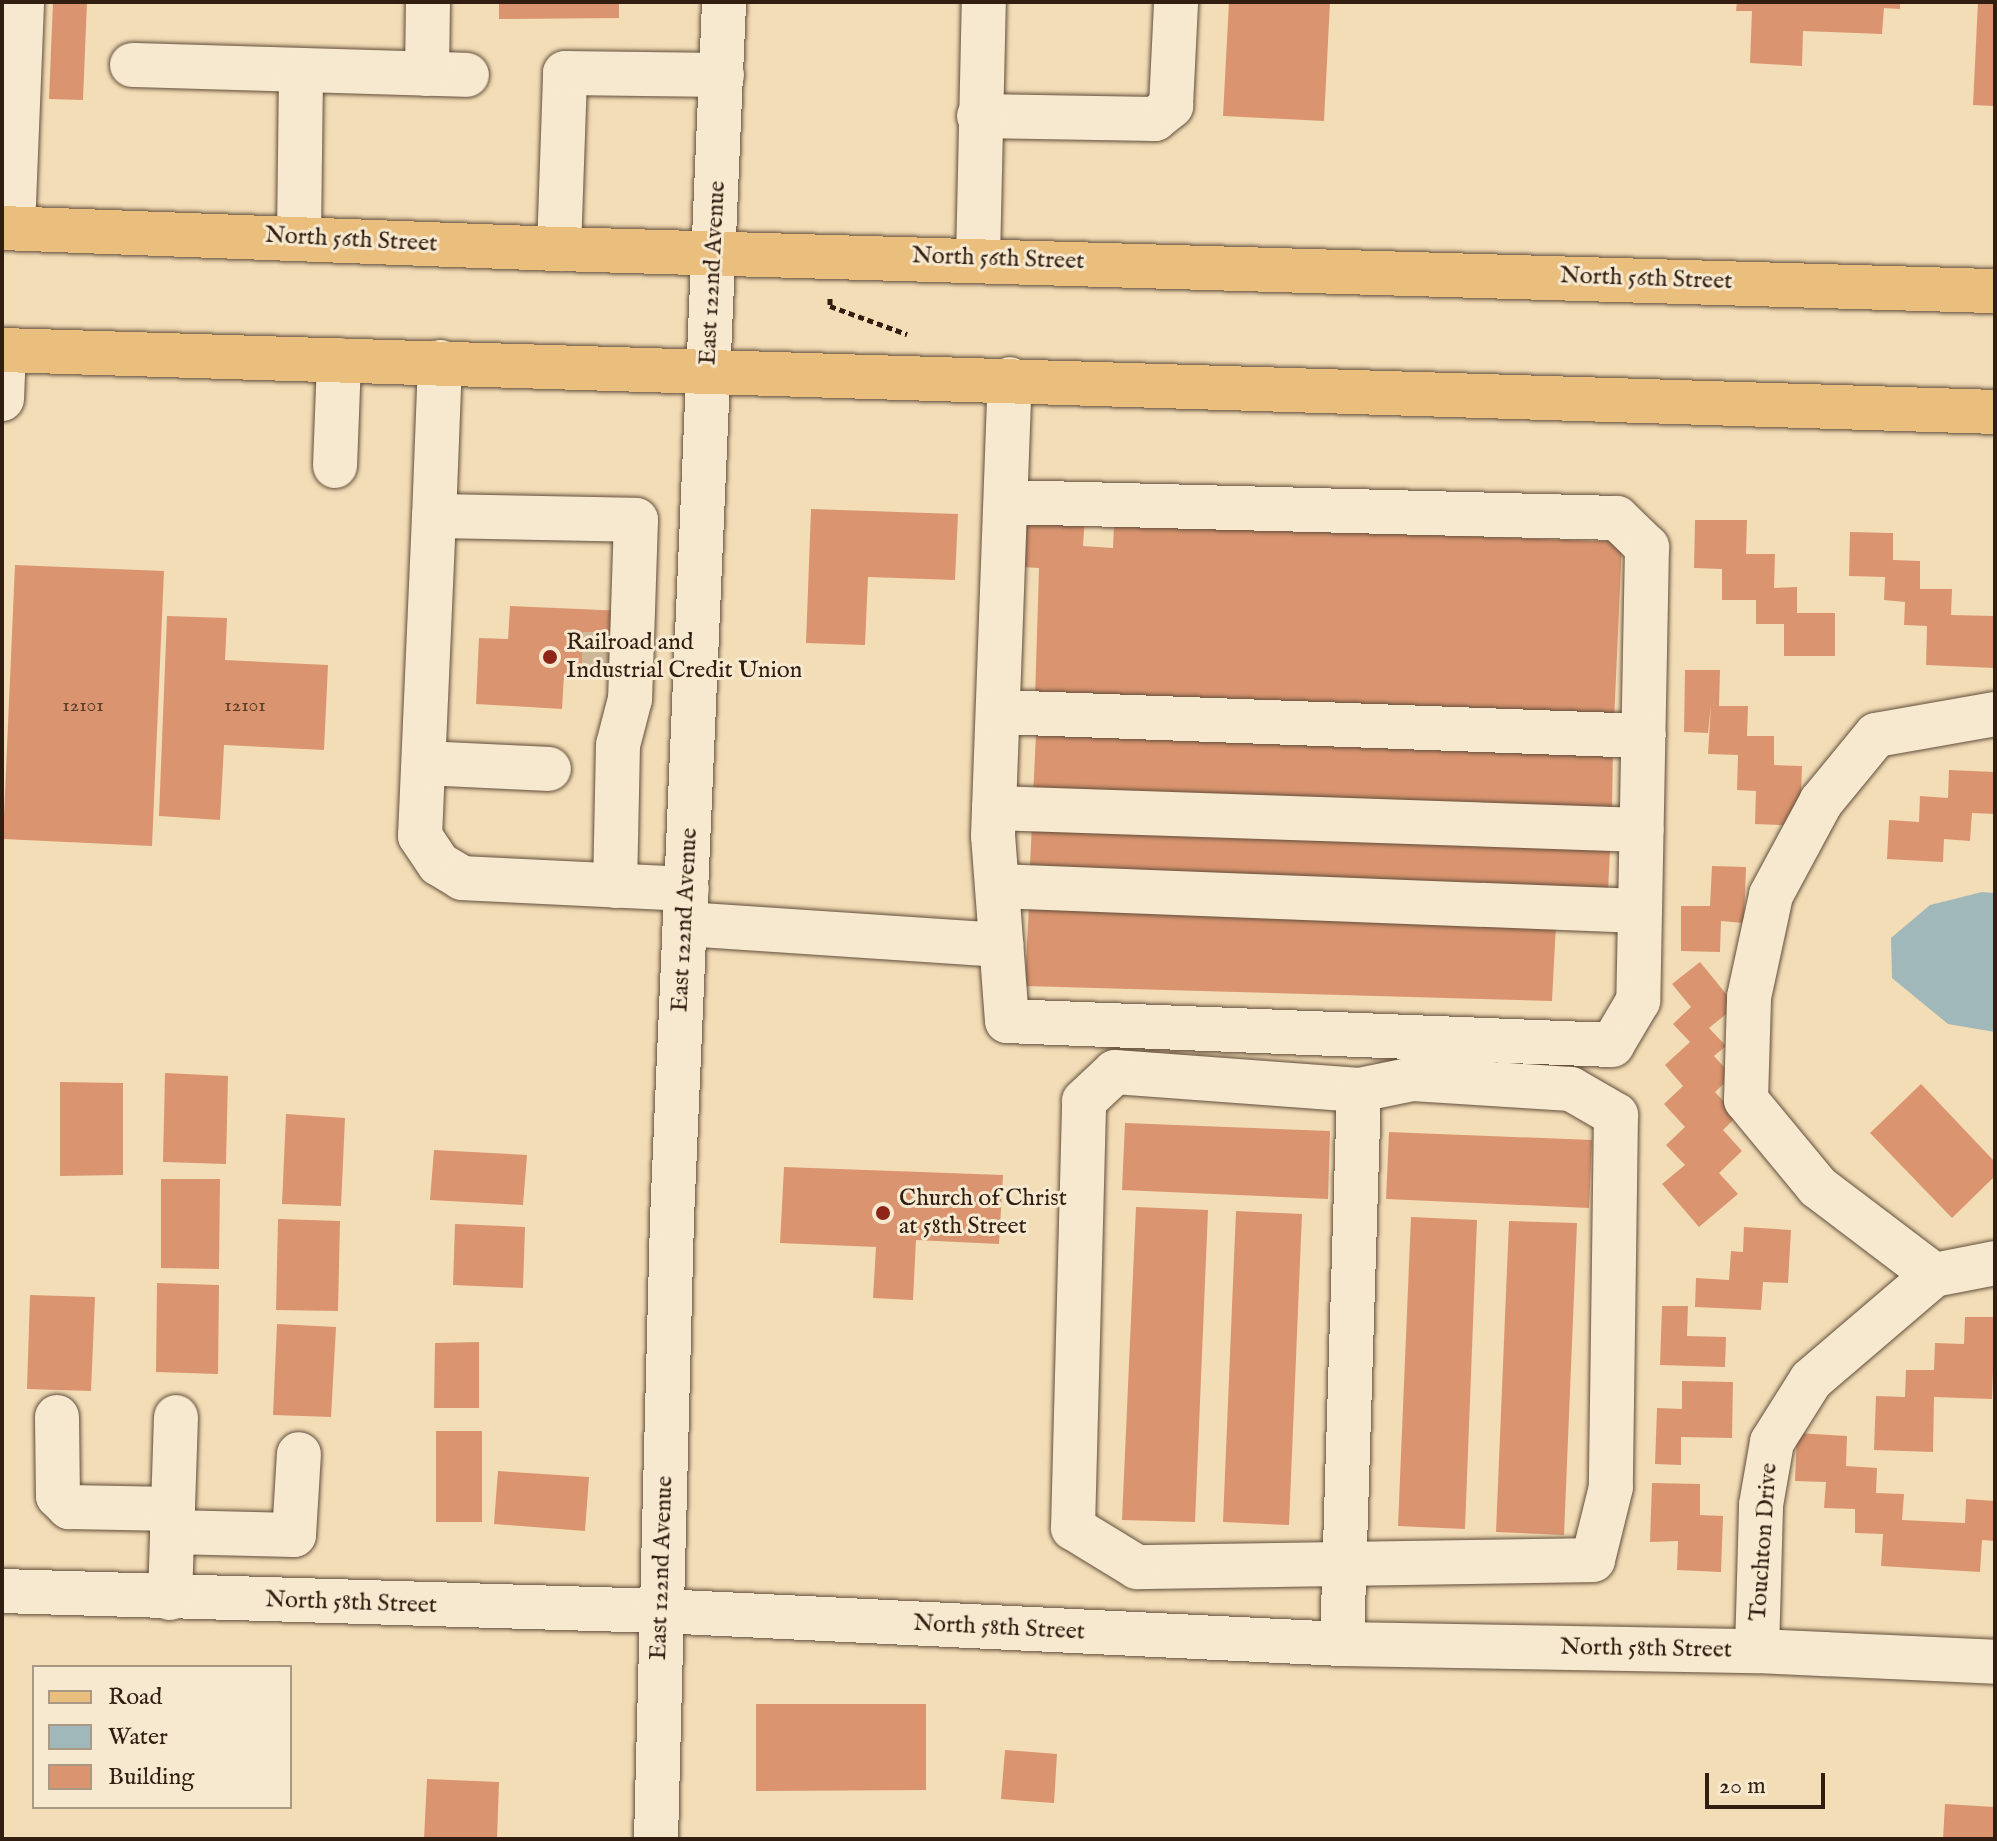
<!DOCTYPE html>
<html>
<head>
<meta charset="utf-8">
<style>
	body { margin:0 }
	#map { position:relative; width:1997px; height:1841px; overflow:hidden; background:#f3ddb7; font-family:"IM FELL English",serif }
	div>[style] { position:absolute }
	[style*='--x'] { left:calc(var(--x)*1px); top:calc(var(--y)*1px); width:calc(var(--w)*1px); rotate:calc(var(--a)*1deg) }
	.water>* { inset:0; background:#a1b8bb }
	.building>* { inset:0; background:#da9570 }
	.minor-tunnel>* { height:44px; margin-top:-22px; transform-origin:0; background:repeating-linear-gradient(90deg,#ccb796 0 44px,transparent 0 66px) }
	.path>* { height:5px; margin-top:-2.5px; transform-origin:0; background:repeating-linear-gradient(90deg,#311e11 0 6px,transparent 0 10px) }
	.roads { filter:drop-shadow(0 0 2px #624e3a) drop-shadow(0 0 2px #624e3a) }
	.minor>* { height:44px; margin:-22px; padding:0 22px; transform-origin:22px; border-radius:22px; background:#f7e9d0 }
	.major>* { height:44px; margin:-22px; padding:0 22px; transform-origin:22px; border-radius:22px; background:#eabe7c }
	.dots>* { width:22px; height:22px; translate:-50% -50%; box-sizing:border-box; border:4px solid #f7e9d0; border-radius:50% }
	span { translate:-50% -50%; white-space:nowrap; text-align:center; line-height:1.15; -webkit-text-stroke:6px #f7e9d0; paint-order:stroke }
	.number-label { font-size:20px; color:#5b3c29 }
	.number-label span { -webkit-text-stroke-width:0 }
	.street-label { font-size:24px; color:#311e11 }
	.poi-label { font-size:24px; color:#311e11 }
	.left { translate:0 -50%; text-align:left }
	.frame { position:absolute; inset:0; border:4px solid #311e11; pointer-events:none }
	.legend { position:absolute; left:32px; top:1665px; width:260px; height:144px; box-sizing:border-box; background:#f7e9d0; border:2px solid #a89884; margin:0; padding:10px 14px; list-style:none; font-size:24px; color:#311e11 }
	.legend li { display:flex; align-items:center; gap:16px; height:40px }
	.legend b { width:40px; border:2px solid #a89884 }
	.scale { position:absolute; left:1705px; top:1773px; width:120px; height:36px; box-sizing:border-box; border:4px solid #311e11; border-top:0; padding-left:10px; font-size:24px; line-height:28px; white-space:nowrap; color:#311e11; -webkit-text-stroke:6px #f7e9d0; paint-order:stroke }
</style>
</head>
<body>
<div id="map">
	<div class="water">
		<i style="clip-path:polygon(1982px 892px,1995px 893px,1995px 1032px,1948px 1024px,1892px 978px,1891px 938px,1930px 905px)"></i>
	</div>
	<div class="building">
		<i style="clip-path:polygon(53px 2px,87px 2px,83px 100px,49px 99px)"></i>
		<i style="clip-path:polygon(499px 2px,619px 2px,619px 18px,499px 19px)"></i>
		<i style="clip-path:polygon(1229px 2px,1330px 2px,1324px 121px,1223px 116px)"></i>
		<i style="clip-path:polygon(1737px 2px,1900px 2px,1900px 9px,1884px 8px,1882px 34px,1803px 31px,1802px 66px,1750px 63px,1752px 11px,1736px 11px)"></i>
		<i style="clip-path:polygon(1978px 2px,1995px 2px,1995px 106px,1973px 105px)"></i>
		<i style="clip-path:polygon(811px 509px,958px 514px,955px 580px,868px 577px,865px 645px,806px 643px)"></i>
		<i style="clip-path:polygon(1025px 514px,1085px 516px,1083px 546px,1113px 548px,1114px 524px,1622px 542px,1614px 722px,1035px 698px,1039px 568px,1022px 567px)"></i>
		<i style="clip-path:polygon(1695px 520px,1747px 520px,1746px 554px,1775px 554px,1774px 588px,1797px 587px,1797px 613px,1835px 613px,1835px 656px,1784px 656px,1784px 624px,1756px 624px,1756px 600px,1722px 600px,1722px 569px,1694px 568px)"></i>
		<i style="clip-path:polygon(1850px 532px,1893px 533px,1893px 560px,1920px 561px,1920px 589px,1952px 589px,1951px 615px,1995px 616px,1995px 668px,1926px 665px,1927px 626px,1904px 625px,1905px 602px,1884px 600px,1885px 577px,1849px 576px)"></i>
		<i style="clip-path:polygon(15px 565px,164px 571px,152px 846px,3px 839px)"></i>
		<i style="clip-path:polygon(510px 606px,625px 611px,621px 678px,564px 675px,562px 709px,476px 704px,479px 638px,508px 639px)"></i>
		<i style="clip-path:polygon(167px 616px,227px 618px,225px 660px,328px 665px,324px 750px,224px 745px,220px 820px,159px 816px)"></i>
		<i style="clip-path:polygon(1685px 670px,1720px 670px,1719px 706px,1748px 706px,1747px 736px,1774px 736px,1774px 765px,1802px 766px,1800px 826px,1755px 824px,1756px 791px,1737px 790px,1738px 755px,1708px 754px,1711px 705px,1708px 733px,1684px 732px)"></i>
		<i style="clip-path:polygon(1036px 733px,1613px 747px,1612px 811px,1033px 797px)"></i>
		<i style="clip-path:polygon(1949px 770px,1995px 772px,1995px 814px,1972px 813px,1970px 841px,1944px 839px,1943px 862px,1887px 859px,1889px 820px,1919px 822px,1920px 796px,1948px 798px)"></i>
		<i style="clip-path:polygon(1032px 823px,1610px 850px,1608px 892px,1030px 865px)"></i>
		<i style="clip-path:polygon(1712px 866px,1746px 867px,1744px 923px,1721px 921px,1720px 952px,1681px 951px,1681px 906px,1710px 906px)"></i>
		<i style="clip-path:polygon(1029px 904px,1556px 924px,1552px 1001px,1025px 986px)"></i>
		<i style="clip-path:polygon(1700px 962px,1736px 1006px,1709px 1028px,1726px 1046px,1714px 1056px,1732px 1076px,1715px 1092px,1737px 1116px,1723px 1130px,1742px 1151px,1719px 1173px,1738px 1194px,1699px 1227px,1662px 1184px,1685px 1165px,1666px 1145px,1685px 1127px,1664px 1104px,1683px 1086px,1665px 1065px,1690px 1042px,1673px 1024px,1691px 1007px,1672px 984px)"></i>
		<i style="clip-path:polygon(165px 1073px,228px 1076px,226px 1164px,163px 1162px)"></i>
		<i style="clip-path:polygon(60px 1082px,123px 1083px,123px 1175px,60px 1176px)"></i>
		<i style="clip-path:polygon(1921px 1084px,1995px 1162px,1995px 1176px,1952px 1218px,1870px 1133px)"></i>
		<i style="clip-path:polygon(286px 1114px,345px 1118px,341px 1206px,282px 1204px)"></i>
		<i style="clip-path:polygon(1125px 1123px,1330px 1131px,1328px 1199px,1122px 1190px)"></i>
		<i style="clip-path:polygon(1389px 1132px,1592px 1140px,1589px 1208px,1386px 1199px)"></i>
		<i style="clip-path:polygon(434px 1150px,527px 1155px,523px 1205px,430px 1200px)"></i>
		<i style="clip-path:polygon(784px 1167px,1003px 1175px,999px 1244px,916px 1240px,913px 1300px,873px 1298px,876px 1247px,780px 1243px)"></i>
		<i style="clip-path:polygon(161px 1179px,220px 1179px,219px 1269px,161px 1268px)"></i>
		<i style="clip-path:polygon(1136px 1207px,1208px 1210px,1195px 1522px,1122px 1520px)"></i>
		<i style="clip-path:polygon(1236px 1211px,1302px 1214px,1289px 1525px,1223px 1522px)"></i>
		<i style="clip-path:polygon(1411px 1217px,1477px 1220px,1465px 1529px,1398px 1526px)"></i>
		<i style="clip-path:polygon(278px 1219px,340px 1221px,338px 1311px,276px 1310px)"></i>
		<i style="clip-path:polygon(1509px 1221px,1577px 1223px,1564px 1535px,1496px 1532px)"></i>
		<i style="clip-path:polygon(455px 1224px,525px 1227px,523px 1288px,453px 1285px)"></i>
		<i style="clip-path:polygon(1744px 1227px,1791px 1230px,1788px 1283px,1763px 1282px,1761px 1310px,1695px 1307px,1696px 1278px,1729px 1280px,1731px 1251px,1743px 1252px)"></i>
		<i style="clip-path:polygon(157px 1283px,219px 1285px,218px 1374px,156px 1372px)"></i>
		<i style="clip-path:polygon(30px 1295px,95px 1297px,91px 1391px,27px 1389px)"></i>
		<i style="clip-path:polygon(1662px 1306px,1688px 1306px,1687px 1336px,1726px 1337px,1725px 1367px,1660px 1365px)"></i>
		<i style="clip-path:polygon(1965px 1317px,1995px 1317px,1992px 1399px,1934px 1397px,1933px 1452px,1874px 1450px,1876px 1396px,1905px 1397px,1906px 1370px,1934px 1370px,1935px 1343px,1964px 1344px)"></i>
		<i style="clip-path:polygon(277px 1324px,336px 1327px,331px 1417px,273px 1415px)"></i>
		<i style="clip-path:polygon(479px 1342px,479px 1408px,434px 1408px,435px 1343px)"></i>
		<i style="clip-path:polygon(1682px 1381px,1733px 1382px,1732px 1438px,1681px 1437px,1681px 1465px,1655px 1464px,1657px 1408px,1682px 1409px)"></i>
		<i style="clip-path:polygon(436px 1431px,482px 1431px,482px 1522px,436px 1522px)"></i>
		<i style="clip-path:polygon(1797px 1433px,1847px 1436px,1846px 1466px,1877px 1468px,1876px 1493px,1904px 1494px,1902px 1520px,1965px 1523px,1966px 1499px,1995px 1501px,1995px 1541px,1982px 1540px,1980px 1572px,1881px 1566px,1883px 1534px,1855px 1533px,1855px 1509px,1824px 1508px,1826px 1482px,1795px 1481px)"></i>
		<i style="clip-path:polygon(498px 1471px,589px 1477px,585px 1531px,494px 1524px)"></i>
		<i style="clip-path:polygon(1652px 1483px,1700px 1484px,1700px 1515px,1723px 1516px,1721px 1572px,1677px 1570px,1678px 1541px,1650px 1542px)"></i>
		<i style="clip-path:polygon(756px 1704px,926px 1704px,926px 1790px,756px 1791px)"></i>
		<i style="clip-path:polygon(1005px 1750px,1057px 1754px,1054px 1803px,1001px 1799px)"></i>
		<i style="clip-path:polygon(427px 1779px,499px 1782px,497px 1839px,424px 1839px)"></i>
		<i style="clip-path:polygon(1945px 1804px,1995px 1807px,1995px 1839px,1943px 1839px)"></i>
	</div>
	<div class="minor-tunnel">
		<i style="--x:603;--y:677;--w:66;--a:-87.4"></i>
	</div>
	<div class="path">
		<i style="--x:830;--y:298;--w:8;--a:90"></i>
		<i style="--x:830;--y:306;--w:82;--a:20"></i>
	</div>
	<div class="roads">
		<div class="minor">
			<i style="--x:132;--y:65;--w:335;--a:1.7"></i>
			<i style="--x:427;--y:74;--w:72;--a:-89.2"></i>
			<i style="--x:979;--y:116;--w:176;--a:1"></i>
			<i style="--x:1155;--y:119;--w:21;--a:-39"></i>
			<i style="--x:1171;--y:106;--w:104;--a:-87.2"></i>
			<i style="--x:13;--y:228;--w:226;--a:-87.7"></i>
			<i style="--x:299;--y:237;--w:167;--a:-89.3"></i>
			<i style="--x:559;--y:249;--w:176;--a:-88"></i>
			<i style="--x:565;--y:73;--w:157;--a:0.7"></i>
			<i style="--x:978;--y:259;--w:257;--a:-88.7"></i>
			<i style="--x:440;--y:362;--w:154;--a:92.2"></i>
			<i style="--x:434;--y:516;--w:202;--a:1.1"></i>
			<i style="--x:636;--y:520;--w:179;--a:91.9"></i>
			<i style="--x:630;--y:699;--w:48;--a:104.6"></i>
			<i style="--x:618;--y:745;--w:141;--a:91.2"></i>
			<i style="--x:2;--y:399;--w:49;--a:-87.7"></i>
			<i style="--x:335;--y:466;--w:106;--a:-87.8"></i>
			<i style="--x:1006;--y:502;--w:611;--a:1.5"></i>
			<i style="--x:1617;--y:518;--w:42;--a:44"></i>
			<i style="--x:1647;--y:547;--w:454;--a:91.1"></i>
			<i style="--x:1638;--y:1001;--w:51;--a:120.6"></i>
			<i style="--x:1612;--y:1045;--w:605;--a:-177.73"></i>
			<i style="--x:1007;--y:1021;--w:186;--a:-94.3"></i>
			<i style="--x:993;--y:836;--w:457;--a:-87.9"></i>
			<i style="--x:434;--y:516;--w:320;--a:92.5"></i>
			<i style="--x:420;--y:836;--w:34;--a:56"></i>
			<i style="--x:439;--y:864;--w:27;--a:31"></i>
			<i style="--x:462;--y:878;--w:225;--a:2.8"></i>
			<i style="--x:998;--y:712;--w:646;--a:2.13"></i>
			<i style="--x:424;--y:763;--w:125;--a:2.7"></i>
			<i style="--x:994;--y:808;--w:648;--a:1.94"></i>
			<i style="--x:997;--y:886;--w:643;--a:2.23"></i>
			<i style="--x:685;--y:924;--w:317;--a:3.8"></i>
			<i style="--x:1115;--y:1072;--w:245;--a:4.2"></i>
			<i style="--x:1359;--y:1090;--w:55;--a:-11.5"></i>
			<i style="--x:1413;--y:1079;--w:158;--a:3.6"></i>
			<i style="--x:1571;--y:1089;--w:52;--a:30"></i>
			<i style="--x:1616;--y:1115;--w:372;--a:90.8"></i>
			<i style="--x:1611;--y:1487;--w:75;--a:103.9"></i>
			<i style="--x:1593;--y:1560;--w:456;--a:179.1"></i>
			<i style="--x:1137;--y:1567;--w:75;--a:-148.6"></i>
			<i style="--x:1073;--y:1528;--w:427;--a:-88.5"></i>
			<i style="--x:1084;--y:1101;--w:42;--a:-43.1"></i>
			<i style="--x:1934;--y:1275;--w:146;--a:-142.8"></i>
			<i style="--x:1818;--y:1187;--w:113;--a:-129.6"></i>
			<i style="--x:1746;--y:1100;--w:103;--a:-88.3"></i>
			<i style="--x:1749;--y:997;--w:104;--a:-77.8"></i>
			<i style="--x:1771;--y:895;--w:106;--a:-61.7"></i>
			<i style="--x:1821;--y:802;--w:87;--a:-50.6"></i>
			<i style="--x:1876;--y:735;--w:121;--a:-10"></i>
			<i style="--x:57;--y:1417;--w:79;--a:89.3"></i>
			<i style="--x:58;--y:1496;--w:16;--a:45"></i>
			<i style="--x:69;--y:1507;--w:104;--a:1.1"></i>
			<i style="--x:172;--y:1532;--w:122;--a:1.4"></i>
			<i style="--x:294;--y:1535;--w:81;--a:-86.5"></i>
			<i style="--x:2;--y:1591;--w:658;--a:1.74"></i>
			<i style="--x:660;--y:1611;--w:683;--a:2.77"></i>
			<i style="--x:1342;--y:1644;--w:415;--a:1"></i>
			<i style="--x:1757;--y:1651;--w:238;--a:2.6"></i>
			<i style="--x:170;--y:1598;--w:181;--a:-88.1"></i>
			<i style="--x:1342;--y:1644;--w:554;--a:-88.24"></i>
			<i style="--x:1757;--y:1651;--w:146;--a:-88.4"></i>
			<i style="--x:1761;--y:1505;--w:64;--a:-80.1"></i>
			<i style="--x:1772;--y:1442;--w:73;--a:-57.8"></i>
			<i style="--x:1811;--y:1380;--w:162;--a:-40.5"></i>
			<i style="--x:1934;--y:1275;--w:62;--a:-11.1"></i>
			<i style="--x:656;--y:1839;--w:620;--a:-88.52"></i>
			<i style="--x:672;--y:1219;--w:1218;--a:-87.55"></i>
		</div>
		<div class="major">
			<i style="--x:2;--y:228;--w:557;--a:2.16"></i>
			<i style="--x:559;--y:249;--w:1437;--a:1.68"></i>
			<i style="--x:2;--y:350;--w:1994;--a:1.78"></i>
		</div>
	</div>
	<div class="dots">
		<i style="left:550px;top:657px;background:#8f2418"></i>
		<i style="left:883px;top:1213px;background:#8f2418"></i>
	</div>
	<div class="number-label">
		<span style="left:83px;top:705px">12101</span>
		<span style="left:245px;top:705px">12101</span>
	</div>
	<div class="street-label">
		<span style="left:351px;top:240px;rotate:3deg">North 56th Street</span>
		<span style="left:998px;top:259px;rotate:2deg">North 56th Street</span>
		<span style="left:713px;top:273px;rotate:-87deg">East 122nd Avenue</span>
		<span style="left:1646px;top:279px;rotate:2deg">North 56th Street</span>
		<span style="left:685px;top:920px;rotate:-87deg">East 122nd Avenue</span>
		<span style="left:1764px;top:1542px;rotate:-86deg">Touchton Drive</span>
		<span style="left:662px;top:1568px;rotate:-88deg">East 122nd Avenue</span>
		<span style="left:351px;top:1603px;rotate:2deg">North 58th Street</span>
		<span style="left:999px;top:1628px;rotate:3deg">North 58th Street</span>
		<span style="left:1646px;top:1649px;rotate:1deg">North 58th Street</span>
	</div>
	<div class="poi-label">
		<span class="left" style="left:566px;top:657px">Railroad and<br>Industrial Credit Union</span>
		<span class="left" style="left:899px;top:1213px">Church of Christ<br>at 58th Street</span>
	</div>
	<div class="frame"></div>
	<ul class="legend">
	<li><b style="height:10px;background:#eabe7c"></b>Road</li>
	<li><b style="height:22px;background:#a1b8bb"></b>Water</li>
	<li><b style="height:22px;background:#da9570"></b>Building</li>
	</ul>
	<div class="scale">20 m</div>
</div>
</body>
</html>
